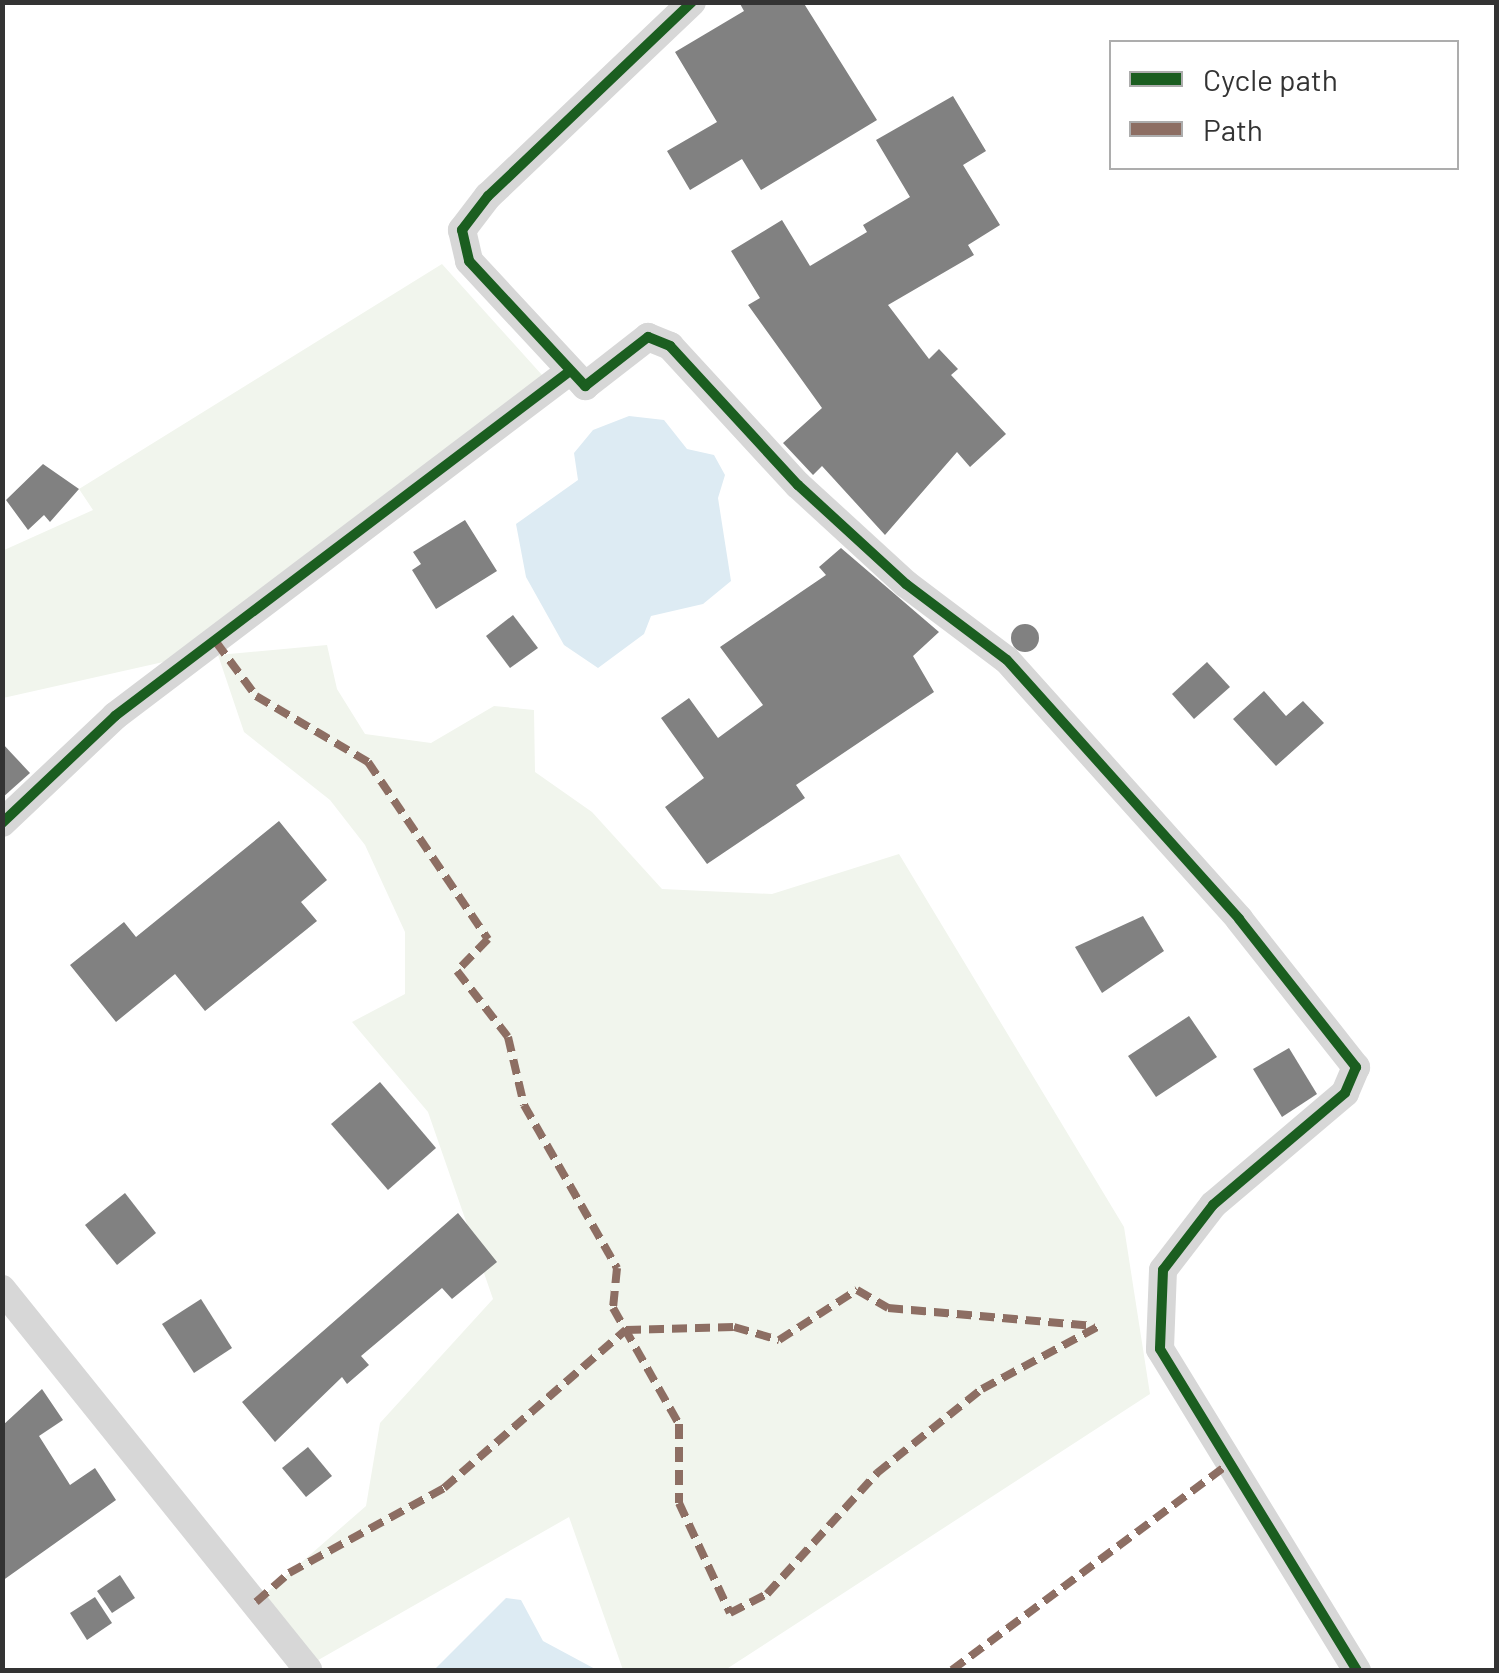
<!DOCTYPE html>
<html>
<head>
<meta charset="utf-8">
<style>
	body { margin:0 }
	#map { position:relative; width:1499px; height:1673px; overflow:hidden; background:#fff; font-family:Barlow,sans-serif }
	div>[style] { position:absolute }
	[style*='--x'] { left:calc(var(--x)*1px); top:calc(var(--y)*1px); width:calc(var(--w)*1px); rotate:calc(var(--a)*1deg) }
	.green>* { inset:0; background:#f1f5ed }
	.water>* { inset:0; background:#ddebf3 }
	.building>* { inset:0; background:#818181 }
	.round { border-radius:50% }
	.street>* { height:28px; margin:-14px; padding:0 14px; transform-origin:14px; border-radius:14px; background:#d7d7d7 }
	.quiet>* { height:8px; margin-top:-4px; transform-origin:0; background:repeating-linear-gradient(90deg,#8d6e63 0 15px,transparent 0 23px) }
	.cycleway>* { height:10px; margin:-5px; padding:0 5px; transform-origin:5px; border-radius:5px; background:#1b5e20 }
	span { translate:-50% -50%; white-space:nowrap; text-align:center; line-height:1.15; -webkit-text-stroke:10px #fff; paint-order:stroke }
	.frame { position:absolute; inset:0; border:5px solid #333; pointer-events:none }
	.legend { position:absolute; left:1109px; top:40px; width:350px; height:130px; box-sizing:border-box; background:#fff; border:2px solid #adadad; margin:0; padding:12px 18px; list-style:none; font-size:30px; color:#333 }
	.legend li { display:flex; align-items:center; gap:20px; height:50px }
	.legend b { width:50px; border:2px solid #adadad }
</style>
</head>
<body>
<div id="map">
	<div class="green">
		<i style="clip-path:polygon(442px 264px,551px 385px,199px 654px,3px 698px,2px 551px,93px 510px,79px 489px)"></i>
		<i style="clip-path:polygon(327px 645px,337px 689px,365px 734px,431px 743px,494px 706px,534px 710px,535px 772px,592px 812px,662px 889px,772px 894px,899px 854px,1124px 1227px,1150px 1394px,725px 1670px,623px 1670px,569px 1517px,306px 1667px,256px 1602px,366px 1506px,380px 1423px,493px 1299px,428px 1112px,352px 1022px,405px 994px,405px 932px,365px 845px,330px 800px,244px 732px,218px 655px)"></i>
	</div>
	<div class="water">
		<i style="clip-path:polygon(629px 416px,664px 420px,687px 449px,714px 455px,725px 475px,718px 498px,731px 581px,703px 604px,651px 616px,644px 634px,598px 668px,564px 645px,526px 577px,516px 524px,578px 480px,574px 453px,593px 430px)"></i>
		<i style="clip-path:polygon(506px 1598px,521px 1600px,543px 1641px,597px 1670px,434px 1670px)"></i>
	</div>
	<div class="building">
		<i style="clip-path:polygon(739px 2px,803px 2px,877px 120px,761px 190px,742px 159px,690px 190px,667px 151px,717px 122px,675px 52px,744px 11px)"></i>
		<i style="clip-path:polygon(953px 96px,986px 151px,963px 165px,1000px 225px,968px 245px,974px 255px,888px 305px,929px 359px,939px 349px,958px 369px,951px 375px,1006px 434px,970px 467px,957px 452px,885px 535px,822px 466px,813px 475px,783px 443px,822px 408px,748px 305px,760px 298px,731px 251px,782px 220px,810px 266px,867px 232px,863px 225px,910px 197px,876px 140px)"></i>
		<i style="clip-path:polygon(43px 464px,79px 489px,50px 522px,44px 515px,28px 530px,6px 500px)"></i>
		<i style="clip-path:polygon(465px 520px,497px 571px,436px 609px,412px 570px,421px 564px,413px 552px)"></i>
		<i style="clip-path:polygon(841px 548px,939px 632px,913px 656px,934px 692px,796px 785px,805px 798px,707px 864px,665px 807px,704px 778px,661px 718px,689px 698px,718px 738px,763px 705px,720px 647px,826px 575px,819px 567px)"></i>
		<i style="clip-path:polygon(513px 615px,538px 648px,510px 668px,486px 636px)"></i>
		<i class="round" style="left:1011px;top:624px;width:28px;height:28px"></i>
		<i style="clip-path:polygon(1207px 662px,1230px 687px,1194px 719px,1172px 694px)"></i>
		<i style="clip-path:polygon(1264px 691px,1286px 716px,1303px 701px,1324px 723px,1276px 766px,1233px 719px)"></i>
		<i style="clip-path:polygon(2px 743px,30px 773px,2px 798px)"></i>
		<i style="clip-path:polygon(279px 821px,327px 880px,301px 902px,317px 921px,205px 1011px,175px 974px,116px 1022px,70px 965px,124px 922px,136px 937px)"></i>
		<i style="clip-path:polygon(1143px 916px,1164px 951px,1102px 993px,1075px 947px)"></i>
		<i style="clip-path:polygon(1189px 1016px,1217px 1057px,1156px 1097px,1128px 1056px)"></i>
		<i style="clip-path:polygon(1289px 1048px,1317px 1094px,1282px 1117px,1253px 1069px)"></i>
		<i style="clip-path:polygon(380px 1082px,436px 1148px,388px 1190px,331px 1124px)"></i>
		<i style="clip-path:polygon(125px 1193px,156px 1233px,117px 1265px,85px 1225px)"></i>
		<i style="clip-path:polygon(458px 1213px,497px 1262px,452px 1299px,442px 1288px,361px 1356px,369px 1365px,347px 1384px,342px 1377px,275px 1442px,242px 1402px)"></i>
		<i style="clip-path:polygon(201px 1299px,232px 1348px,194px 1373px,162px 1324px)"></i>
		<i style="clip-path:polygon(42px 1389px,63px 1420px,39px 1436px,70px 1485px,95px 1468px,116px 1500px,2px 1581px,2px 1426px)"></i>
		<i style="clip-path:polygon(308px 1447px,332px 1476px,306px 1497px,282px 1468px)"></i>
		<i style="clip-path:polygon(120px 1575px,135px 1598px,112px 1613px,97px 1591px)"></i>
		<i style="clip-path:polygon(95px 1597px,112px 1623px,87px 1640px,70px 1613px)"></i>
	</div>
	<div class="street">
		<i style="--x:692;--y:2;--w:282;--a:136.4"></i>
		<i style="--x:488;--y:196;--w:43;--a:127.4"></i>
		<i style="--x:462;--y:230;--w:32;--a:77"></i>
		<i style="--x:469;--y:261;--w:171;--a:47.1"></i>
		<i style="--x:585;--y:386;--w:80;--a:-37.9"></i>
		<i style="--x:648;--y:337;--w:24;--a:22"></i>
		<i style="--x:670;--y:346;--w:189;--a:47.4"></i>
		<i style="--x:798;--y:485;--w:147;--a:42.5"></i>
		<i style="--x:906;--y:584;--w:126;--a:37"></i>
		<i style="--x:1007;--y:660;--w:348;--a:48.1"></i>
		<i style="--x:1239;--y:919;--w:189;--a:51.7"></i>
		<i style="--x:1356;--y:1067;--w:28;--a:113"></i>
		<i style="--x:1345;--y:1093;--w:173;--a:139.7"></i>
		<i style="--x:1213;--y:1205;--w:82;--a:127.6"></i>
		<i style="--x:1163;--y:1270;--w:79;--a:92.2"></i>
		<i style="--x:1160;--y:1349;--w:377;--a:58.5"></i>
		<i style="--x:2;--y:823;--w:156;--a:-43.4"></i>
		<i style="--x:115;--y:716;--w:571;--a:-37.17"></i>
		<i style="--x:2;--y:1289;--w:489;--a:51.2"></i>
	</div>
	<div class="quiet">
		<i style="--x:216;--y:642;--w:67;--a:53.5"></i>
		<i style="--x:256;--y:696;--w:130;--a:30.5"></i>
		<i style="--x:368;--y:762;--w:214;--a:55.9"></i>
		<i style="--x:488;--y:939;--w:45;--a:134.1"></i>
		<i style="--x:457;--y:971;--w:83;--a:52.3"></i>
		<i style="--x:508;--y:1037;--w:70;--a:76.8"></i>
		<i style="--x:524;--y:1105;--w:188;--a:60.3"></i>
		<i style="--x:617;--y:1268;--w:40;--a:95.7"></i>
		<i style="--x:613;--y:1308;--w:133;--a:60.4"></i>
		<i style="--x:679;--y:1424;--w:79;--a:90"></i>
		<i style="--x:679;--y:1503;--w:121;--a:65.1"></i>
		<i style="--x:730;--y:1613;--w:42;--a:-27.2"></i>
		<i style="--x:767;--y:1594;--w:164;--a:-47.7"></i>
		<i style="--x:877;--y:1473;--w:134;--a:-38.7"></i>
		<i style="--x:982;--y:1389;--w:133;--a:-28.3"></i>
		<i style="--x:256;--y:1602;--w:44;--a:-41.3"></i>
		<i style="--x:289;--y:1573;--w:177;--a:-28.7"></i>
		<i style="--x:444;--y:1488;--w:241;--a:-41"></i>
		<i style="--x:626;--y:1330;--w:108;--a:-1.6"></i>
		<i style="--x:734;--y:1327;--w:47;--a:16.1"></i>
		<i style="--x:779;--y:1340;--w:93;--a:-32.7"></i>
		<i style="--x:857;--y:1290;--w:36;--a:30"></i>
		<i style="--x:888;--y:1308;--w:207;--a:5"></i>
		<i style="--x:952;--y:1670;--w:347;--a:-36.7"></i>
	</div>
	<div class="cycleway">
		<i style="--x:692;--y:2;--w:282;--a:136.4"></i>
		<i style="--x:488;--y:196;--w:43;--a:127.4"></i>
		<i style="--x:462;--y:230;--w:32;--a:77"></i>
		<i style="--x:469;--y:261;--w:171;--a:47.1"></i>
		<i style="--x:585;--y:386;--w:80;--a:-37.9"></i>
		<i style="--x:648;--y:337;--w:24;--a:22"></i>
		<i style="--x:670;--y:346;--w:189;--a:47.4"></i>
		<i style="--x:798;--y:485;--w:147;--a:42.5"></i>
		<i style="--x:906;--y:584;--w:126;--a:37"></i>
		<i style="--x:1007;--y:660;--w:348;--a:48.1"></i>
		<i style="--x:1239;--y:919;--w:189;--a:51.7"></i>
		<i style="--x:1356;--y:1067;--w:28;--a:113"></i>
		<i style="--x:1345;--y:1093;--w:173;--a:139.7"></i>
		<i style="--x:1213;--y:1205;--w:82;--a:127.6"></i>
		<i style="--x:1163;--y:1270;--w:79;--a:92.2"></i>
		<i style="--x:1160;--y:1349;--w:377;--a:58.5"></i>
		<i style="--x:2;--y:823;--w:156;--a:-43.4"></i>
		<i style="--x:115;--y:716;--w:571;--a:-37.17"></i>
	</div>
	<div class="frame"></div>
	<ul class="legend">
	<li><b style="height:12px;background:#1b5e20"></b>Cycle path</li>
	<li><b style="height:12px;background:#8d6e63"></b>Path</li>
	</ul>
</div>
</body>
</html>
